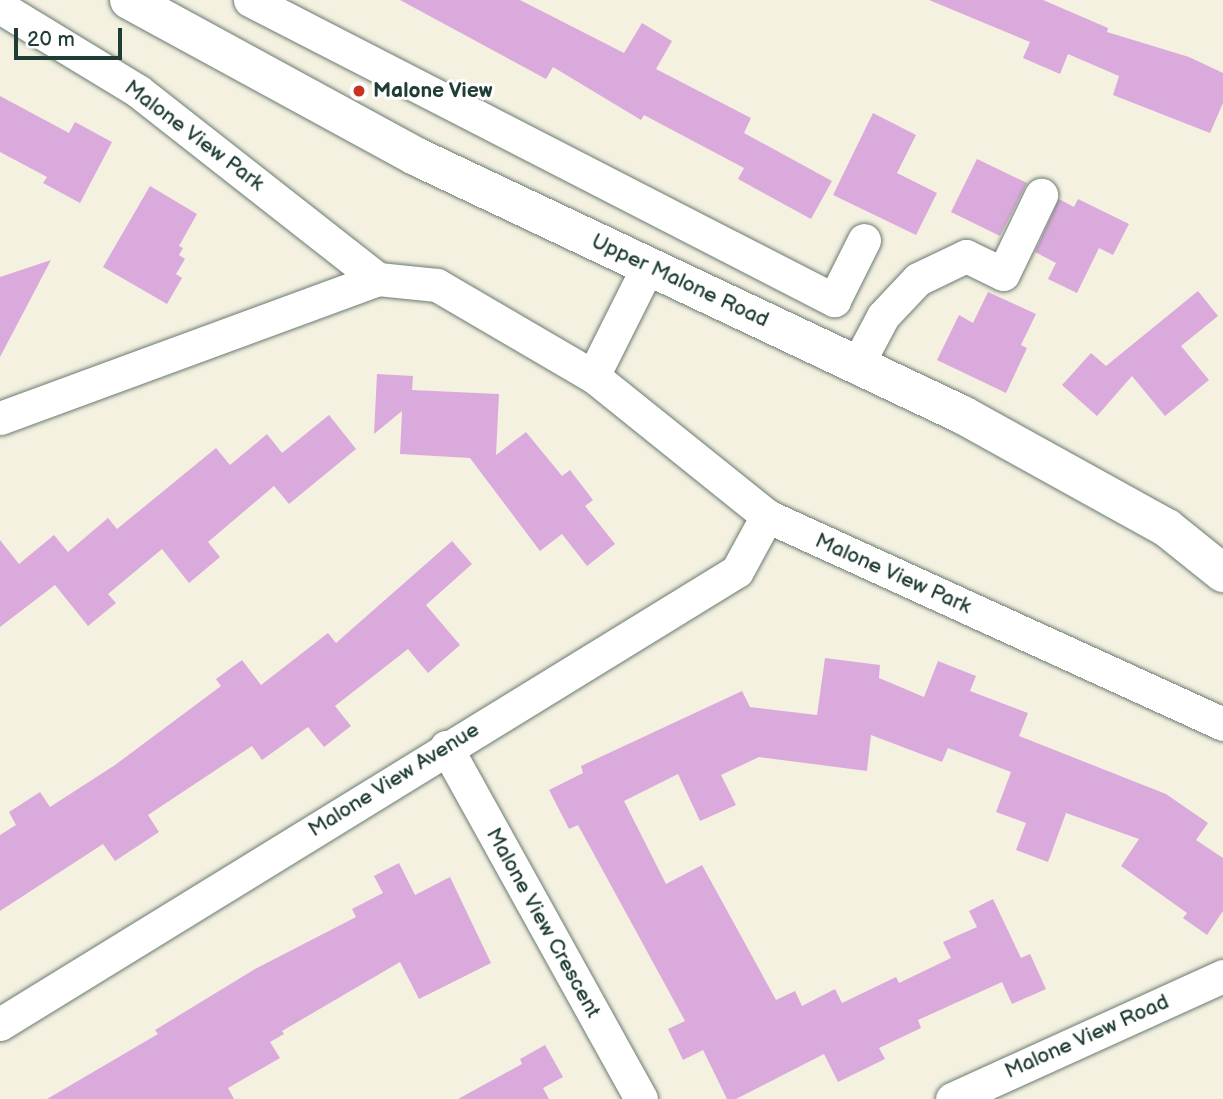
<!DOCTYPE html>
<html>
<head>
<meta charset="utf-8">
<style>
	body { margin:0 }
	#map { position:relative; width:1223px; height:1099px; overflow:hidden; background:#f4f1e1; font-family:"Balsamiq Sans",sans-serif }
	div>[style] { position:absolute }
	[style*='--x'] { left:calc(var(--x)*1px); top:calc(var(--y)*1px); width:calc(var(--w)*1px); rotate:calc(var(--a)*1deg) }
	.building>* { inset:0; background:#dbaadc }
	.roads { filter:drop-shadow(0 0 2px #6a7c71) drop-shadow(0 0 2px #6a7c71) }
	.street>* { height:33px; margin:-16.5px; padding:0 16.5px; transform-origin:16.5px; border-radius:16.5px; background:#fff }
	.secondary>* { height:38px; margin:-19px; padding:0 19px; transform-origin:19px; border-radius:19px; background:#fff }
	.dots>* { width:19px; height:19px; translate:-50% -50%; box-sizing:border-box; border:4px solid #fff; border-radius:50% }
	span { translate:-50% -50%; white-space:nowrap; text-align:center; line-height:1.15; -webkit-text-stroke:6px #fff; paint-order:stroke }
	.poi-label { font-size:21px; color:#1f3d34; font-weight:700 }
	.left { translate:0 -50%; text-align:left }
	.street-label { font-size:21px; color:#1f3d34 }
	.scale { position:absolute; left:14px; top:28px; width:108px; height:32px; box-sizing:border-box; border:4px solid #1f3d34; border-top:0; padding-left:9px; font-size:21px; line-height:24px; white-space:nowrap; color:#1f3d34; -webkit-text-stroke:5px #fff; paint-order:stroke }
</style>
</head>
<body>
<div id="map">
	<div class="building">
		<i style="clip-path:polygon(400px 0,520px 0,624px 53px,642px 23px,672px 41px,656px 69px,751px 118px,744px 133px,832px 181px,811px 219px,738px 179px,744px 168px,644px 115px,641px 120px,553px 67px,546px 79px)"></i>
		<i style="clip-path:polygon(929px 0,1043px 0,1108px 28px,1107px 32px,1189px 57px,1223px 73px,1223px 103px,1210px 133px,1113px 95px,1119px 76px,1068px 54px,1060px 74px,1023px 58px,1030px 42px)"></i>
		<i style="clip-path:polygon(0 96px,69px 133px,75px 122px,112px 142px,80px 203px,43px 183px,47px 177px,0 152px)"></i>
		<i style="clip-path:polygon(873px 113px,916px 135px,897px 173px,937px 193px,916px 235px,833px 195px)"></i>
		<i style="clip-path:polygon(977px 159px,1027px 183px,1000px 236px,951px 212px)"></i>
		<i style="clip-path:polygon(150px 186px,197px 214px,179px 246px,183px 248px,179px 255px,185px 259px,176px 274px,182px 278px,167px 304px,103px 267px)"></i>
		<i style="clip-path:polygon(1059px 199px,1074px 207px,1078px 199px,1129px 224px,1113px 255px,1099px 248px,1077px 293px,1048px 279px,1056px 263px,1035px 252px)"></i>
		<i style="clip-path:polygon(51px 260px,0 357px,0 277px)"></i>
		<i style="clip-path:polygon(1198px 291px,1218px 316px,1181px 346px,1209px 380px,1165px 416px,1132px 376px,1097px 416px,1062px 385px,1091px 353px,1106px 366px)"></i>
		<i style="clip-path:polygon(988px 292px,1036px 314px,1021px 345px,1027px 348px,1006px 393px,937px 360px,959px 315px,973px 323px)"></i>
		<i style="clip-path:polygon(377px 374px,413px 376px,412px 390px,499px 394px,496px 455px,526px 432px,562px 476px,570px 470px,593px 500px,585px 506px,615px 544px,587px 566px,562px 534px,540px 551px,470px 458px,400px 454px,402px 411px,374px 434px)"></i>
		<i style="clip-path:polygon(329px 415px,356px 449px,289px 504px,274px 486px,208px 542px,220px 557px,189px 583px,162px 549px,108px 594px,116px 603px,88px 626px,55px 585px,0 627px,0 540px,19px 564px,54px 535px,68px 552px,108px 518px,117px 529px,216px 448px,230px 465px,267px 434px,282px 453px)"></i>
		<i style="clip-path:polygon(452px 541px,472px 564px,426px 605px,460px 645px,428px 673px,408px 649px,335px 706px,351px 726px,324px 747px,308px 727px,262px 760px,252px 746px,148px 815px,159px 832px,115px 861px,103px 844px,0 911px,0 835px,16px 825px,9px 812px,40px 792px,50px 807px,115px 765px,221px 686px,216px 679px,242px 660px,261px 685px,328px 633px,336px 643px)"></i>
		<i style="clip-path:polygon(825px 658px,880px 665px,879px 678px,924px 697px,938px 661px,976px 676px,970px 691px,1028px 713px,1019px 736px,1166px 794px,1208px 823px,1196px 840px,1223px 858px,1223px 911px,1207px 935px,1183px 918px,1187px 913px,1121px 866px,1139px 839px,1066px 813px,1048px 862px,1016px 850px,1026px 823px,996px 812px,1011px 772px,948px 748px,942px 762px,871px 735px,867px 771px,759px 757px,721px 775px,736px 805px,700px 821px,678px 774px,624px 801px,666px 884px,702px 865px,776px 1000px,795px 991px,802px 1006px,835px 989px,842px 1003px,896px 977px,899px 983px,951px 958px,943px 942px,977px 927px,969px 911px,993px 899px,1021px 958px,1030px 954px,1046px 989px,1012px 1004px,1002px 982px,918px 1020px,921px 1028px,879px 1048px,885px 1059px,838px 1082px,824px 1054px,736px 1099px,727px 1099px,703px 1050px,683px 1060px,668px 1029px,685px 1021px,578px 825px,569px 829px,549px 790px,583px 773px,581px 766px,742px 691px,750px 707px,817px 715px)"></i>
		<i style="clip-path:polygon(399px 863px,415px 895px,450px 877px,491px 963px,419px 999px,400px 962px,282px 1031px,284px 1034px,270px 1042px,280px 1058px,228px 1088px,234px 1099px,47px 1099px,158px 1034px,155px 1030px,255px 969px,356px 917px,352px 909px,383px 893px,374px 876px)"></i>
		<i style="clip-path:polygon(545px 1045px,563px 1077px,543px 1088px,549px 1099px,458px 1099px,522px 1064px,520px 1059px)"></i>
	</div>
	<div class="roads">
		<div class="street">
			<i style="--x:250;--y:0;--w:657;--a:27.19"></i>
			<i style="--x:834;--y:300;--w:67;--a:-63.4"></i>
			<i style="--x:0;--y:7;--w:162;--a:31.3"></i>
			<i style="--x:138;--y:91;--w:305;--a:38.1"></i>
			<i style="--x:378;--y:279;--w:59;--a:5.8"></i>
			<i style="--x:437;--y:285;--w:181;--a:30.3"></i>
			<i style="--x:593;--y:376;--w:223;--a:38.8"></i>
			<i style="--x:767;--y:516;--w:501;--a:24.52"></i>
			<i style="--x:857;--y:365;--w:55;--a:-62"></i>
			<i style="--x:883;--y:316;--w:51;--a:-46.6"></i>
			<i style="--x:918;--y:279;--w:53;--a:-25.6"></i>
			<i style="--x:966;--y:256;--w:41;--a:25.9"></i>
			<i style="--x:1003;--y:274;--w:88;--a:-64.3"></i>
			<i style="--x:593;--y:376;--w:123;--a:-63.4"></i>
			<i style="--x:0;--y:418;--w:403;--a:-20.2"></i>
			<i style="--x:446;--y:747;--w:402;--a:61"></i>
			<i style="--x:0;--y:1024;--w:865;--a:-31.58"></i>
			<i style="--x:737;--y:571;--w:63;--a:-61.4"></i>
			<i style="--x:952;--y:1099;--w:298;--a:-24.4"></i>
		</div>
		<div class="secondary">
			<i style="--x:129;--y:0;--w:326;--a:28.6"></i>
			<i style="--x:415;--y:156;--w:606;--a:25.3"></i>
			<i style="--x:963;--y:415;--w:233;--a:29"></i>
			<i style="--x:1167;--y:528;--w:72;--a:38.8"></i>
		</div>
	</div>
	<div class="dots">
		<i style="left:359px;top:91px;background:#c8321e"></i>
	</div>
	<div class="poi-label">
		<span class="left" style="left:373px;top:91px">Malone View</span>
	</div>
	<div class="street-label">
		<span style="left:194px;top:136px;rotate:37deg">Malone View Park</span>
		<span style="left:680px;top:281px;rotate:25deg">Upper Malone Road</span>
		<span style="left:893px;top:574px;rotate:24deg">Malone View Park</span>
		<span style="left:394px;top:780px;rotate:-32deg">Malone View Avenue</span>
		<span style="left:543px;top:923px;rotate:61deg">Malone View Crescent</span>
		<span style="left:1087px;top:1037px;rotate:-24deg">Malone View Road</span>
	</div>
	<div class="scale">20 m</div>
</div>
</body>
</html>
